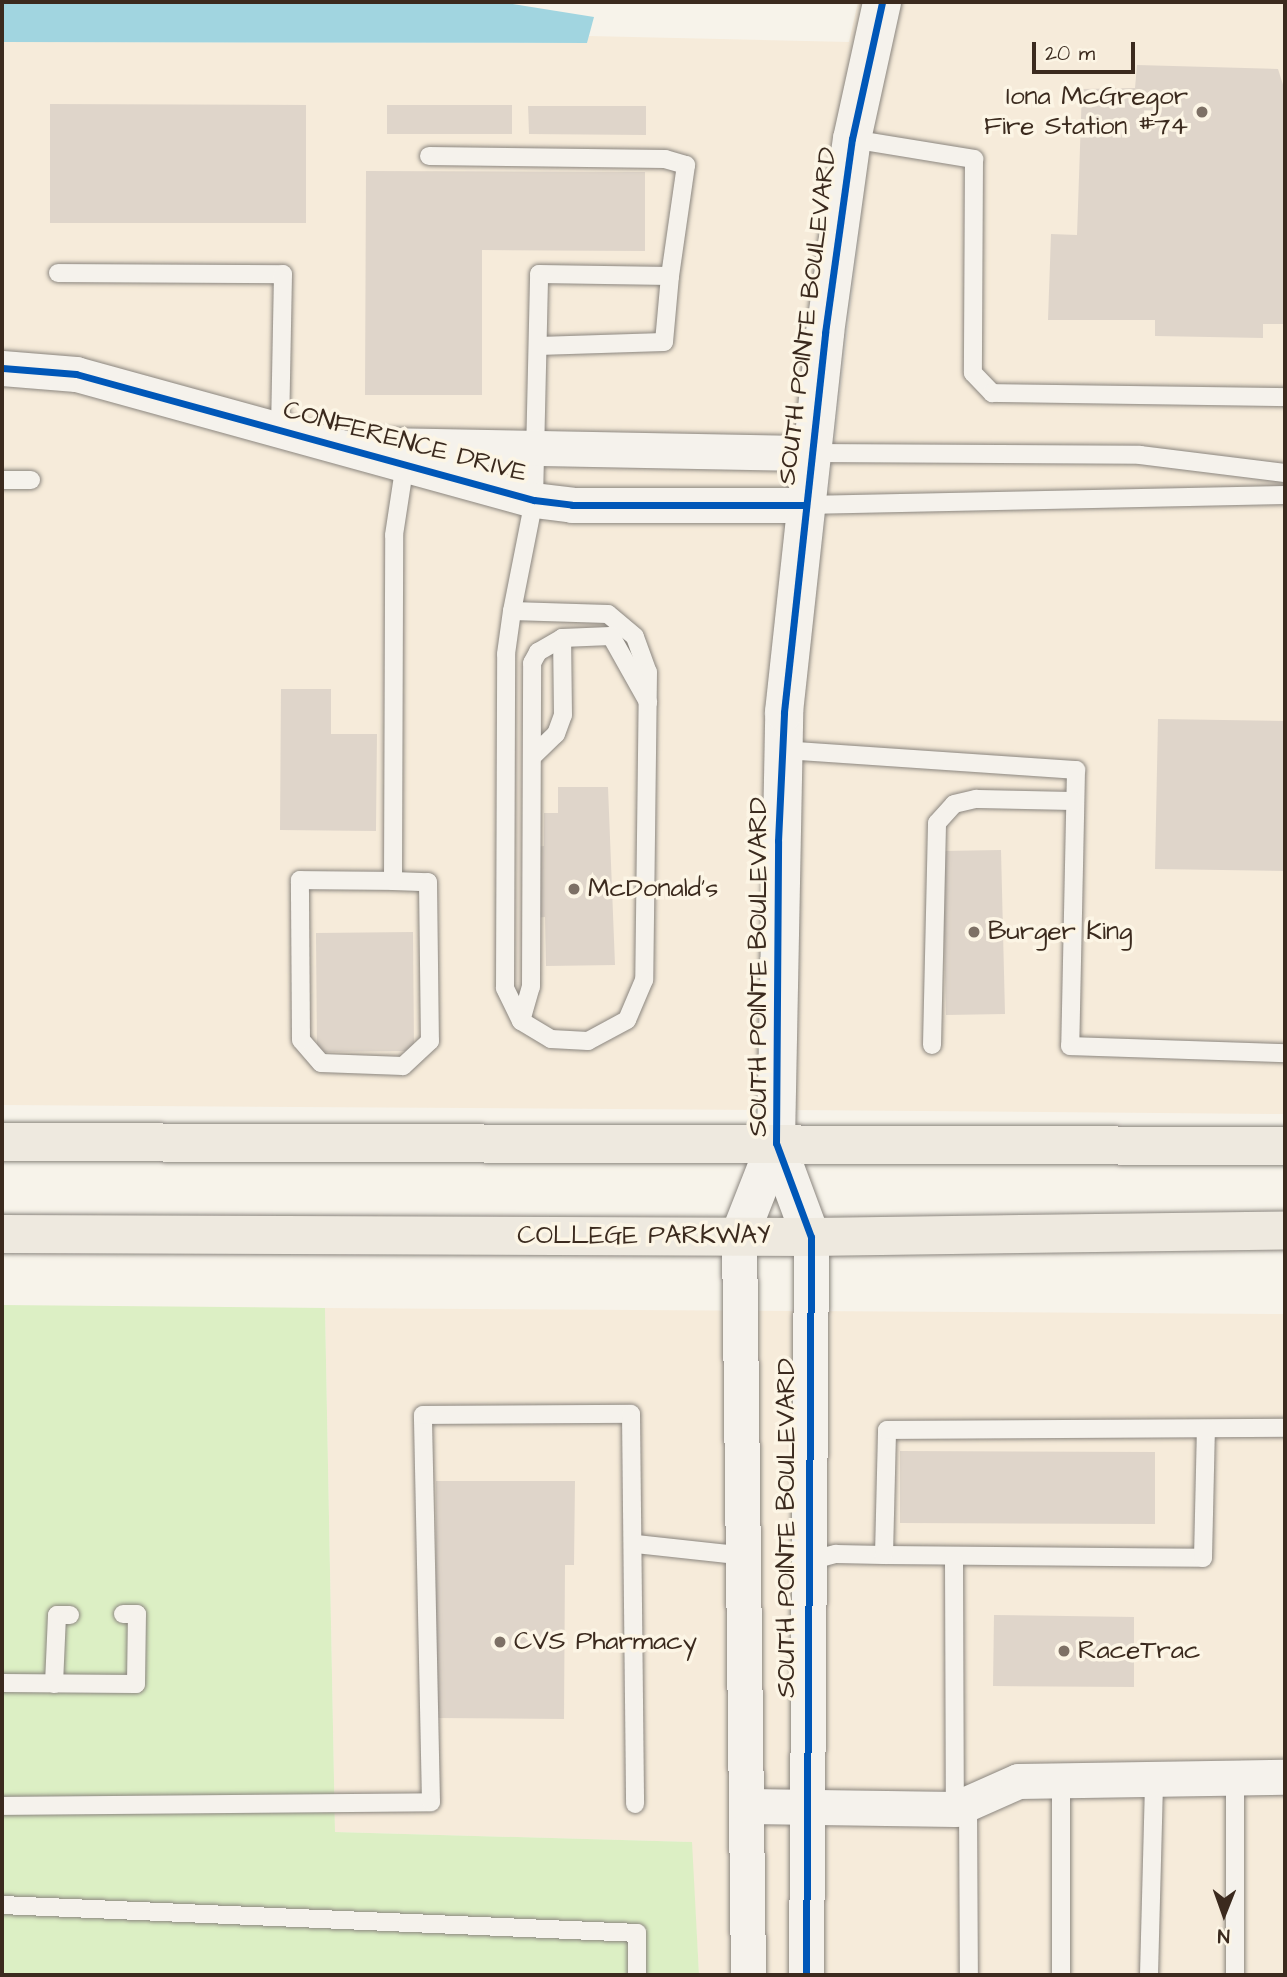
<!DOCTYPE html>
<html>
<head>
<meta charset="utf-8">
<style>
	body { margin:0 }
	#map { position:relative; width:1287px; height:1977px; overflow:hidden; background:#f7f3ea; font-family:"Architects Daughter",sans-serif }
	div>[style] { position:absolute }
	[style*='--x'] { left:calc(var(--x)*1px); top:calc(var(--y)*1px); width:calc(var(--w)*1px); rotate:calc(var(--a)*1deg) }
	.built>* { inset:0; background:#f6ebda }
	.green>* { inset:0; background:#dcefc4 }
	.water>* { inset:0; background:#a1d5e0 }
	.building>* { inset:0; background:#dfd5ca }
	.roads { filter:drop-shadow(0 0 2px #8b867f) drop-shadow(0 0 2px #8b867f) }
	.service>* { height:18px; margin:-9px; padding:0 9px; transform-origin:9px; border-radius:9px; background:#f5f2ec }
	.minor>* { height:35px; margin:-17.5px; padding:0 17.5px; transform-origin:17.5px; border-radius:17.5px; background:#f5f2ec }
	.tertiary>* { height:38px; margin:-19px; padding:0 19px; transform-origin:19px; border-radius:19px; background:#f5f2ec }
	.primary>* { height:38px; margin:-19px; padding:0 19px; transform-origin:19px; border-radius:19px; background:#eee9df }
	.cycleway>* { height:7px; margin:-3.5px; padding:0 3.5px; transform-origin:3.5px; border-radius:3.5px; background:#0057b8 }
	.dots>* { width:19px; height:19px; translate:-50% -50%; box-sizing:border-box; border:4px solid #fcf5e5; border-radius:50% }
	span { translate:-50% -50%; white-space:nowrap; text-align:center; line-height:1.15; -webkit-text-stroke:7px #fcf5e5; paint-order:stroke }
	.poi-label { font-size:26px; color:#3b2a1e }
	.right { translate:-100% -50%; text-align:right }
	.left { translate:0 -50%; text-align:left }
	.street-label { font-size:26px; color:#3b2a1e }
	.frame { position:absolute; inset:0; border:4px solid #3b2a1e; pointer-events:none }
	.north { position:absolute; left:1189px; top:1879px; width:70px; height:70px; -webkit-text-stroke:5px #fcf5e5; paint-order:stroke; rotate:181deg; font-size:19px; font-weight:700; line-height:28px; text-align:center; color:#3b2a1e }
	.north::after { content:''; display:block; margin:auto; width:24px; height:32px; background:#3b2a1e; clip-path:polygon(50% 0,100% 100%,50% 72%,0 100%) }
	.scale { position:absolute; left:1032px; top:42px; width:103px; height:32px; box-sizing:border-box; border:4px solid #3b2a1e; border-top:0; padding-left:9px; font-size:21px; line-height:24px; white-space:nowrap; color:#3b2a1e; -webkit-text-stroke:5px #fcf5e5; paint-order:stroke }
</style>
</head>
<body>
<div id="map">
	<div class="built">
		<i style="clip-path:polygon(858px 2px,864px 2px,830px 153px,807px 330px,766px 709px,758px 1110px,2px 1105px,2px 42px,587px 43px,589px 36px,849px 42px)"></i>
		<i style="clip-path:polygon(901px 2px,1285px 2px,1285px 1114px,794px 1110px,802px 712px,870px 143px)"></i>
		<i style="clip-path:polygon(325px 1308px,1285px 1314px,1285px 1975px,699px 1975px,691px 1842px,335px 1832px)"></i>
	</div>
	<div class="green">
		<i style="clip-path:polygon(2px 1305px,325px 1308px,335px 1832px,692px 1842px,699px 1975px,2px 1975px)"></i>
	</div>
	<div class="water">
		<i style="clip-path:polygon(2px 2px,500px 2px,594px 17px,587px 43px,2px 42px)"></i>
	</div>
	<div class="building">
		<i style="clip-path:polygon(1137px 65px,1278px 69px,1285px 91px,1285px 324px,1263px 324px,1263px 338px,1155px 336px,1155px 320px,1048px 320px,1051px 234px,1077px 235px,1082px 89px,1135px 88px)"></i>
		<i style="clip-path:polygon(50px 104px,306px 105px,306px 223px,50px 223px)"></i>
		<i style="clip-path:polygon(387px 105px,512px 105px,512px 134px,387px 134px)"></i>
		<i style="clip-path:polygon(528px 106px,646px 106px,646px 135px,529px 134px)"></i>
		<i style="clip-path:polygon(366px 171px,645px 172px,645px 251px,482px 250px,482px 395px,365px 395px)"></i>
		<i style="clip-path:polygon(281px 689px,331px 689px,331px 734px,377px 734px,376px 831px,280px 830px)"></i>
		<i style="clip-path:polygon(1158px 719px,1285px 721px,1285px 871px,1155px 869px)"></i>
		<i style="clip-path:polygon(558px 787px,608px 787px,615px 965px,546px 966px,545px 917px,534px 918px,533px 847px,544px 846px,544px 813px,558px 813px)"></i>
		<i style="clip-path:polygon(1001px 850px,1005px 1014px,946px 1015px,942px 851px)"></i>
		<i style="clip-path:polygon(413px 932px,414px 1051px,317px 1052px,316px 933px)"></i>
		<i style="clip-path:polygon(900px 1451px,1155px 1452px,1155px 1524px,900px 1523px)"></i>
		<i style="clip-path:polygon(436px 1481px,575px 1481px,574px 1565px,565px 1565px,564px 1719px,436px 1718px)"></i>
		<i style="clip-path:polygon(994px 1615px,1134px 1617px,1134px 1687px,993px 1686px)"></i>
	</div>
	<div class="roads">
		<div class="service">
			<i style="--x:852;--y:139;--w:124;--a:9.3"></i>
			<i style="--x:974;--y:159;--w:214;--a:90.3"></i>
			<i style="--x:973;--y:373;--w:28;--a:46"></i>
			<i style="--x:992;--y:393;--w:293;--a:0.8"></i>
			<i style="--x:429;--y:156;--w:236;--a:0.7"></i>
			<i style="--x:665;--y:159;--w:22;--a:16"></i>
			<i style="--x:686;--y:165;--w:112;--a:98.2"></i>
			<i style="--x:58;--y:273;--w:225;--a:0.3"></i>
			<i style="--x:283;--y:274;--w:155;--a:91.1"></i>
			<i style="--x:811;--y:453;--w:329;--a:0.3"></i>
			<i style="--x:1140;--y:455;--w:146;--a:7.1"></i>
			<i style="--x:2;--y:480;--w:29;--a:0"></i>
			<i style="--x:805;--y:505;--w:480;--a:-1.2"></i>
			<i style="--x:512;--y:611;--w:96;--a:1.8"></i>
			<i style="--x:608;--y:614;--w:35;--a:40"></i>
			<i style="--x:635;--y:637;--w:37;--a:70"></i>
			<i style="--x:648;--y:672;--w:308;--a:90.7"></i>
			<i style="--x:644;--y:980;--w:43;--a:113"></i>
			<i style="--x:627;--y:1020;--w:44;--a:151.7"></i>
			<i style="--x:588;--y:1041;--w:37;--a:-177"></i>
			<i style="--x:551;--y:1039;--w:35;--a:-149"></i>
			<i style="--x:521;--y:1021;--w:37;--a:-116"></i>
			<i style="--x:505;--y:988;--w:334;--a:-89.8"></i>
			<i style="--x:506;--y:654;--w:43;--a:-82.1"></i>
			<i style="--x:512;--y:611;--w:113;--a:-78.8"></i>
			<i style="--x:534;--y:500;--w:226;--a:-88.7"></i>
			<i style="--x:539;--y:274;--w:131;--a:0.9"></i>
			<i style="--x:670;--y:276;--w:66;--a:95.2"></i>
			<i style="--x:664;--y:342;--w:126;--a:178.2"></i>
			<i style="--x:783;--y:750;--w:294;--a:3.9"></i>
			<i style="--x:1076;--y:770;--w:276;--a:91.2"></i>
			<i style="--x:1070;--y:1046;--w:215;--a:1.9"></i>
			<i style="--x:532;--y:757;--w:33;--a:-44"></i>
			<i style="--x:556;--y:734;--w:20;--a:-70"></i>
			<i style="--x:563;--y:715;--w:77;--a:-90.7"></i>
			<i style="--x:393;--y:881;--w:35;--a:2"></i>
			<i style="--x:428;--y:882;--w:159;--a:89.3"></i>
			<i style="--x:430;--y:1041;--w:37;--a:137"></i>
			<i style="--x:403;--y:1066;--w:82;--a:-177.9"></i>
			<i style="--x:321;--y:1063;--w:30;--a:-131"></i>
			<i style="--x:301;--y:1040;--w:160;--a:-90.4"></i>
			<i style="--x:300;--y:880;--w:93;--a:0.6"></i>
			<i style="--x:393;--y:881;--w:346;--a:-89.8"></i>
			<i style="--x:394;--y:535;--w:73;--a:-81.3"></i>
			<i style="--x:521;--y:1021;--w:35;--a:-74"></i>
			<i style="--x:531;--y:987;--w:324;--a:-89.8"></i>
			<i style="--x:532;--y:663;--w:13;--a:-61"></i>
			<i style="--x:538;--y:652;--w:28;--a:-30"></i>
			<i style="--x:562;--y:638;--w:49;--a:-2.3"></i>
			<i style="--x:611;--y:636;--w:76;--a:60.7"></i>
			<i style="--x:932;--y:1045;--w:222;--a:-88.7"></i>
			<i style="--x:937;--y:823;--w:25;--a:-48"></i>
			<i style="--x:954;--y:804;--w:23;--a:-13"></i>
			<i style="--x:976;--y:799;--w:99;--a:1.2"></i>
			<i style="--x:636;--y:1544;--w:111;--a:6.2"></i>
			<i style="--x:884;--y:1555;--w:319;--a:0.5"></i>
			<i style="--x:1203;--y:1558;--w:129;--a:-88.7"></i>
			<i style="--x:954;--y:1560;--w:249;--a:89.8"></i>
			<i style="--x:809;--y:1561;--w:28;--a:-15"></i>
			<i style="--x:836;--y:1554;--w:48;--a:1.2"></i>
			<i style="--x:884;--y:1555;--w:125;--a:-88.6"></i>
			<i style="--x:887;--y:1430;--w:398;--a:-0.3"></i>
			<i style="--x:2;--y:1683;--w:134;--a:0.4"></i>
			<i style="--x:136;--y:1684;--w:70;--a:-89.2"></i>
			<i style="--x:137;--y:1614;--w:14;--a:180"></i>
			<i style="--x:54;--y:1684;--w:69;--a:-87.5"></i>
			<i style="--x:57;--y:1615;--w:13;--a:0"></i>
			<i style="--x:1061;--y:1780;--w:195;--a:90"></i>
			<i style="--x:968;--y:1803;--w:172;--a:89.7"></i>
			<i style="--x:2;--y:1806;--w:429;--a:-0.5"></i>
			<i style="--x:431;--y:1802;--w:387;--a:-91.2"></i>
			<i style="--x:423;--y:1415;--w:208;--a:-0.3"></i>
			<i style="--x:631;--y:1414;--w:390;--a:89.4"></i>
			<i style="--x:2;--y:1905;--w:636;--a:2.52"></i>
			<i style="--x:637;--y:1933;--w:42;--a:90"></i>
			<i style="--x:1149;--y:1975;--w:196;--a:-88.5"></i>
			<i style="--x:1235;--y:1975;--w:197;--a:-90"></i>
		</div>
		<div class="minor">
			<i style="--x:2;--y:368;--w:74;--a:4.6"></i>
			<i style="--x:76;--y:374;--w:475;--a:15.4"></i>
			<i style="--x:534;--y:500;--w:38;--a:7"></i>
			<i style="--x:572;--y:505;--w:233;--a:0"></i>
			<i style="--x:387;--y:445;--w:424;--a:1.1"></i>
			<i style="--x:739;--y:1237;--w:738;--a:89.3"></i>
			<i style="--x:748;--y:1806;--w:207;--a:0.8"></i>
			<i style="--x:955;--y:1809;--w:69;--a:-24"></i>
			<i style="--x:1018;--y:1781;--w:267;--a:-0.9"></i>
			<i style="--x:806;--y:1975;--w:738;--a:-89.61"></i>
		</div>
		<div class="tertiary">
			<i style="--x:739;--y:1237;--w:101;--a:-68.5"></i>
			<i style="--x:811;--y:1237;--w:100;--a:-110.4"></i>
			<i style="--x:776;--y:1143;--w:431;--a:-88.9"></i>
			<i style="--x:784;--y:712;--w:381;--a:-83.8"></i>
			<i style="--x:825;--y:333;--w:196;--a:-82.1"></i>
			<i style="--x:852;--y:139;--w:140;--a:-77.6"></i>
		</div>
		<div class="primary">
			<i style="--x:2;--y:1142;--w:1283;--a:0.18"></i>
			<i style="--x:2;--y:1234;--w:809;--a:0.21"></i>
			<i style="--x:811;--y:1237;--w:474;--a:-0.8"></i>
		</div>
	</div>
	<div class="cycleway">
		<i style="--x:2;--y:368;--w:74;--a:4.6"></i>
		<i style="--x:76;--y:374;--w:475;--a:15.4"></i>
		<i style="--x:534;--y:500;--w:38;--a:7"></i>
		<i style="--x:572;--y:505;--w:233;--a:0"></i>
		<i style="--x:806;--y:1975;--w:738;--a:-89.61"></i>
		<i style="--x:811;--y:1237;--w:100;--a:-110.4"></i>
		<i style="--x:776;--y:1143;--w:302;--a:-89.6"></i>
		<i style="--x:778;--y:841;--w:129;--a:-87.3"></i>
		<i style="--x:784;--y:712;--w:381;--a:-83.8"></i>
		<i style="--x:825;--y:333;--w:196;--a:-82.1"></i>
		<i style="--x:852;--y:139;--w:140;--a:-77.6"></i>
	</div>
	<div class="dots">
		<i style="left:1202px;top:112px;background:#7d7065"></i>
		<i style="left:574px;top:889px;background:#7d7065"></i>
		<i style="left:974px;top:932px;background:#7d7065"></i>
		<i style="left:500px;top:1642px;background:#7d7065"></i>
		<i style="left:1064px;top:1651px;background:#7d7065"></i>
	</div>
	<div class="poi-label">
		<span class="right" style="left:1188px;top:112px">Iona McGregor<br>Fire Station #74</span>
		<span class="left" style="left:588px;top:889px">McDonald's</span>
		<span class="left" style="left:988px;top:932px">Burger King</span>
		<span class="left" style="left:514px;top:1642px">CVS Pharmacy</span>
		<span class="left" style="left:1078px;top:1651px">RaceTrac</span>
	</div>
	<div class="street-label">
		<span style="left:808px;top:316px;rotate:-83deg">SOUTH POINTE BOULEVARD</span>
		<span style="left:405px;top:442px;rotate:15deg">CONFERENCE DRIVE</span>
		<span style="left:759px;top:967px;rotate:-90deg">SOUTH POINTE BOULEVARD</span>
		<span style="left:644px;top:1236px">COLLEGE PARKWAY</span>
		<span style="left:787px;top:1528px;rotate:-90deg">SOUTH POINTE BOULEVARD</span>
	</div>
	<div class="frame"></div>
	<div class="north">N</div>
	<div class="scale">20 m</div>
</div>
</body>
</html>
